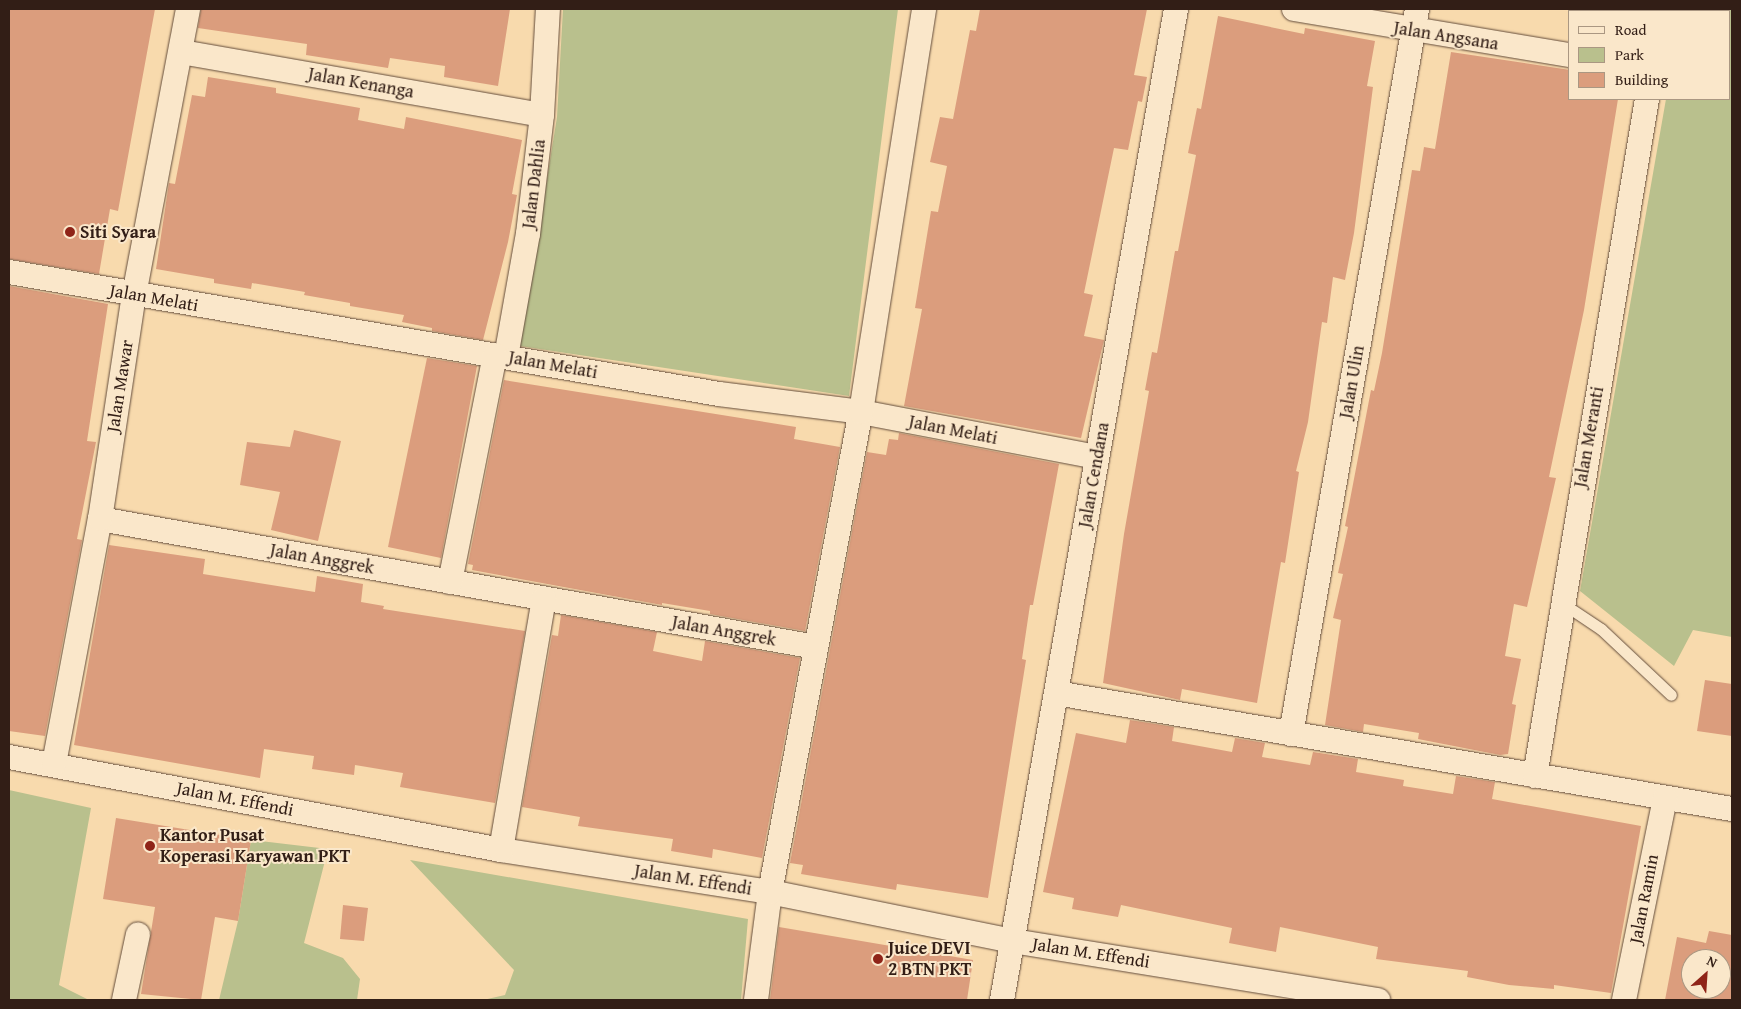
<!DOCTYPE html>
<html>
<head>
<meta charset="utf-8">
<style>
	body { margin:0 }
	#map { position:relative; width:1741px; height:1009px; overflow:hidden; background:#f8daad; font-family:"Gentium Book Plus",serif }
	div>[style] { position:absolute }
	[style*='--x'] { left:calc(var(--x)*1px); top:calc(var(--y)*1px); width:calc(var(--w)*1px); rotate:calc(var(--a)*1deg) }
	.green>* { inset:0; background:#b9c08d }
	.building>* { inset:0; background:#db9d7d }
	.roads { filter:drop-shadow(0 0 1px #644d3c) drop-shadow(0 0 1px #644d3c) }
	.lane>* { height:11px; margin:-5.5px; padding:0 5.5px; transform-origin:5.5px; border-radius:5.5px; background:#fae7ca }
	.street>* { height:24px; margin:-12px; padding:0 12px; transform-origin:12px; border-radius:12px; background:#fae7ca }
	.dots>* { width:14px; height:14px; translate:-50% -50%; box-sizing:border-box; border:2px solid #fae7ca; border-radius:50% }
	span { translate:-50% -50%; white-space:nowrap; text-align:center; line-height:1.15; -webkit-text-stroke:4px #fae7ca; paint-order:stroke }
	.street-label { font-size:18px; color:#321e16 }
	.poi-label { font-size:18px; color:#321e16; font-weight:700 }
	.left { translate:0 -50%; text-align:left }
	.frame { position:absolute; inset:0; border:10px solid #321e16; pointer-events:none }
	.legend { position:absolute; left:1568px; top:10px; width:162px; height:90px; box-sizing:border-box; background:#fae7ca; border:1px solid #aa9782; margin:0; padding:6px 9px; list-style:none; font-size:15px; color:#321e16 }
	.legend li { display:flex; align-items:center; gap:10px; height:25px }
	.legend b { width:25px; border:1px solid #aa9782 }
	.north { position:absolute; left:1681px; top:949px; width:50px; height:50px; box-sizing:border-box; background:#fae7ca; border:1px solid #aa9782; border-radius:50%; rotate:26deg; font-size:14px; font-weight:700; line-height:20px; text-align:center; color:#321e16 }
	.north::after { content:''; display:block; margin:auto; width:18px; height:22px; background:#8f2418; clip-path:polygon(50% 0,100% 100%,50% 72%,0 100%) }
</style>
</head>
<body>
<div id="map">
	<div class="green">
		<i style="clip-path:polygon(563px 9px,898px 9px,849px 396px,520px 346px,557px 117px)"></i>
		<i style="clip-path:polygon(1686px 9px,1732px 9px,1732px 637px,1693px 630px,1674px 666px,1580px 591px,1666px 99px,1730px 99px,1730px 11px,1685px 11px)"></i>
		<i style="clip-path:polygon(9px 790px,91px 808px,59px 985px,89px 1000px,9px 1000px)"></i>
		<i style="clip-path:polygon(251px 840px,328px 849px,304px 943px,343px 958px,360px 979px,357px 1000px,219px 1000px,238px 921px)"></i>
		<i style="clip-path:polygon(410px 860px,748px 919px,741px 1000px,483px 1000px,505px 995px,514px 970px)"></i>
	</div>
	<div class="building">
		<i style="clip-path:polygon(9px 9px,155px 9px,118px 211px,110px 209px,99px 274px,9px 259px)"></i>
		<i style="clip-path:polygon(201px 9px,510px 9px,498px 86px,444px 77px,445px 66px,390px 58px,388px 68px,306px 55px,307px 44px,198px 28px)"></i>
		<i style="clip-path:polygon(980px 9px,1147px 9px,1134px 75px,1147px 77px,1142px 102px,1138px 101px,1128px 150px,1114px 148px,1084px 293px,1093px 295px,1084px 336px,1104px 340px,1081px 438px,904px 406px,922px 309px,915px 308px,931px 211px,938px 212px,947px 166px,930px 162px,940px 117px,953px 119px,970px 30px,976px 31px)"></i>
		<i style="clip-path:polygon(1218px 16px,1304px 34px,1305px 28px,1375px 41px,1367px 86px,1373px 87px,1354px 233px,1345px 280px,1333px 277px,1327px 323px,1322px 322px,1308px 422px,1296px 471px,1299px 472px,1285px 563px,1281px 562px,1257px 703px,1182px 689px,1180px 700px,1103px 683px,1124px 534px,1149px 391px,1145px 390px,1152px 352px,1157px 353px,1175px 251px,1178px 251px,1196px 155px,1188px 153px,1197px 108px,1201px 109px)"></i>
		<i style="clip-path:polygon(1451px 52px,1570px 70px,1570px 99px,1618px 99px,1584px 310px,1549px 477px,1556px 478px,1527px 607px,1514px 604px,1505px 656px,1521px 659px,1512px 704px,1516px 705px,1508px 754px,1500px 755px,1418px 739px,1419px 733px,1364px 724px,1363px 732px,1325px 725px,1341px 620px,1333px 618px,1343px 574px,1338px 573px,1348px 527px,1345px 526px,1371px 390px,1374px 391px,1382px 353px,1412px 170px,1420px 171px,1424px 147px,1435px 149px)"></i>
		<i style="clip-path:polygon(208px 77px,276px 88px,276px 93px,360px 108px,358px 120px,404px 129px,406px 117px,522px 140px,512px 194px,517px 195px,508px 242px,483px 340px,432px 331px,432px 328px,402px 322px,404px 315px,350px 306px,350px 303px,304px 295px,305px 292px,252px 283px,251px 289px,214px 283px,214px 279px,156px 269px,169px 183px,175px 184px,192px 95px,205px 97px)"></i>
		<i style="clip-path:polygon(9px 286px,108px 304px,87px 441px,96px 442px,77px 539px,82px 540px,45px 736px,9px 731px)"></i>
		<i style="clip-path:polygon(427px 358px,477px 366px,441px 558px,388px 547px)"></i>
		<i style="clip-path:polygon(504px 380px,796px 427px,794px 439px,840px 447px,805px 631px,710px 614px,710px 611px,662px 603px,662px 605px,472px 570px,473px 565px,468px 564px)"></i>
		<i style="clip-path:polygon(294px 430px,341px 441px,318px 541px,271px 530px,280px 492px,240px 485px,247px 442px,290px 447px)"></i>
		<i style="clip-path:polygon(899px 433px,1059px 464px,1033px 605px,1030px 605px,1022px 659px,1026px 660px,988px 898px,897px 884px,896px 890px,801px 874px,803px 865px,790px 863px,867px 452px,886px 455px,889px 439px,898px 440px)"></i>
		<i style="clip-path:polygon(109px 545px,205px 559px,203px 574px,315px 592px,317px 576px,363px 584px,361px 602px,384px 606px,383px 609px,525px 631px,495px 803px,400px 787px,403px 773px,355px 765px,354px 775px,312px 769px,314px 756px,264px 749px,260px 778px,74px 745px)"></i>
		<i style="clip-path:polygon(561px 615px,657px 632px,653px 651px,702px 661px,705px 641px,800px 658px,762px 858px,713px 849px,712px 858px,671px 851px,673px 839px,578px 826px,580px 817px,522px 807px,552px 635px,558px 636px)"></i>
		<i style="clip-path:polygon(1705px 680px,1732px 684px,1732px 736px,1697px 731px)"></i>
		<i style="clip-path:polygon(1130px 720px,1174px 727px,1172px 741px,1232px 752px,1235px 738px,1265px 743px,1262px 757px,1310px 765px,1313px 752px,1358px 759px,1356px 772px,1404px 780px,1403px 786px,1453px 794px,1456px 776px,1495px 782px,1492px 799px,1641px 826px,1611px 993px,1554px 985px,1554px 989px,1509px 985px,1467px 977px,1468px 971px,1376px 959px,1378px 947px,1280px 927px,1276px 952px,1229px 943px,1232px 928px,1121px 905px,1118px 917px,1072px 909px,1074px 898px,1043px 892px,1076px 733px,1126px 743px)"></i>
		<i style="clip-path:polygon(116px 818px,251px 840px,238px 921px,215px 917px,201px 1000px,141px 994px,155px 907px,103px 899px)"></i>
		<i style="clip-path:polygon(343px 905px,368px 908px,364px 941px,340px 939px)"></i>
		<i style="clip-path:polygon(779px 927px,973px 960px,967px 1000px,770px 1000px)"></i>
		<i style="clip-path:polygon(evenodd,1709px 931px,1732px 935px,1732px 1000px,1665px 1000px,1677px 937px,1706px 943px,1709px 931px,1691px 959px,1721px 959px,1721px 989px,1691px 989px,1691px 959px)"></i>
	</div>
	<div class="roads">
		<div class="lane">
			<i style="--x:1562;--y:603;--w:47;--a:33.7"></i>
			<i style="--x:1601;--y:629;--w:96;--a:43.3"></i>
		</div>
		<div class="street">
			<i style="--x:1294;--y:9;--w:280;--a:9.5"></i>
			<i style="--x:1666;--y:11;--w:2;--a:-90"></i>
			<i style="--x:181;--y:52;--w:366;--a:9.9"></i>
			<i style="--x:9;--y:272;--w:720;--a:9.75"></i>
			<i style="--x:719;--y:394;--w:143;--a:7.2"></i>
			<i style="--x:861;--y:412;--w:240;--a:10.8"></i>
			<i style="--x:506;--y:357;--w:125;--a:-79.9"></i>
			<i style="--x:528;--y:234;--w:120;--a:-83.3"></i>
			<i style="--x:542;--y:115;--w:106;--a:-86.8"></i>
			<i style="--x:100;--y:519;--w:727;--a:10.14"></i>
			<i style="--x:450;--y:582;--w:231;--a:-78.8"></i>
			<i style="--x:1056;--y:693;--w:686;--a:9.74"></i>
			<i style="--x:1291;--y:734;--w:736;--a:-80.14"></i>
			<i style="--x:9;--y:757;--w:501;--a:10.7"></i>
			<i style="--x:501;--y:850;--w:272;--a:8.9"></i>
			<i style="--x:770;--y:892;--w:248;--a:11.4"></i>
			<i style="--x:1013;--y:941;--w:370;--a:9.2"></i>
			<i style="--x:54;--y:764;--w:249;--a:-79.4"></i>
			<i style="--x:100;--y:519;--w:227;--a:-81.4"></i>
			<i style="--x:134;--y:295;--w:291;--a:-79.3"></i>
			<i style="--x:1535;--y:776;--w:686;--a:-80.61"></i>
			<i style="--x:501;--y:850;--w:255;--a:-80.3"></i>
			<i style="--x:124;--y:1000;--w:67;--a:-78"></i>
			<i style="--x:756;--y:1000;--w:109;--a:-82.6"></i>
			<i style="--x:770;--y:892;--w:489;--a:-79.3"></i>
			<i style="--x:861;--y:412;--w:408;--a:-81.1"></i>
			<i style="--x:1002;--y:1000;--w:1006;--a:-80.04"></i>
			<i style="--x:1624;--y:1000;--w:206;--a:-78.5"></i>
		</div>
	</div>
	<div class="dots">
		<i style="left:70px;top:232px;background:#8f2418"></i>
		<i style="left:150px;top:846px;background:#8f2418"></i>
		<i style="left:878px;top:959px;background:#8f2418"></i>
	</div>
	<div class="street-label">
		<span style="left:1446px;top:36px;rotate:9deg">Jalan Angsana</span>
		<span style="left:361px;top:83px;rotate:10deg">Jalan Kenanga</span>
		<span style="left:534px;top:184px;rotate:-83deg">Jalan Dahlia</span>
		<span style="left:154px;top:298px;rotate:10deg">Jalan Melati</span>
		<span style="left:553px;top:365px;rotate:10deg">Jalan Melati</span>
		<span style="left:1352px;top:382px;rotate:-80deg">Jalan Ulin</span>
		<span style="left:120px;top:386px;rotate:-81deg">Jalan Mawar</span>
		<span style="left:953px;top:430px;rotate:11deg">Jalan Melati</span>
		<span style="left:1589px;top:437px;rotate:-80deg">Jalan Meranti</span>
		<span style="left:1094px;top:475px;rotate:-80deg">Jalan Cendana</span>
		<span style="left:322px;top:559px;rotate:10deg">Jalan Anggrek</span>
		<span style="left:724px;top:631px;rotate:10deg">Jalan Anggrek</span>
		<span style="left:235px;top:799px;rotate:11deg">Jalan M. Effendi</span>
		<span style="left:693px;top:880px;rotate:9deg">Jalan M. Effendi</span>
		<span style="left:1644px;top:899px;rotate:-79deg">Jalan Ramin</span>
		<span style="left:1091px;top:953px;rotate:9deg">Jalan M. Effendi</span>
	</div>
	<div class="poi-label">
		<span class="left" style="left:80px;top:232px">Siti Syara</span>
		<span class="left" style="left:160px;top:846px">Kantor Pusat<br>Koperasi Karyawan PKT</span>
		<span class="left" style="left:888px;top:959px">Juice DEVI<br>2 BTN PKT</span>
	</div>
	<div class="frame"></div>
	<ul class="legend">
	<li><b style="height:6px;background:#fae7ca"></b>Road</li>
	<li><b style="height:14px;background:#b9c08d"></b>Park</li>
	<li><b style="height:14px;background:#db9d7d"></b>Building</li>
	</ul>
	<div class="north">N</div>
</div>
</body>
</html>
